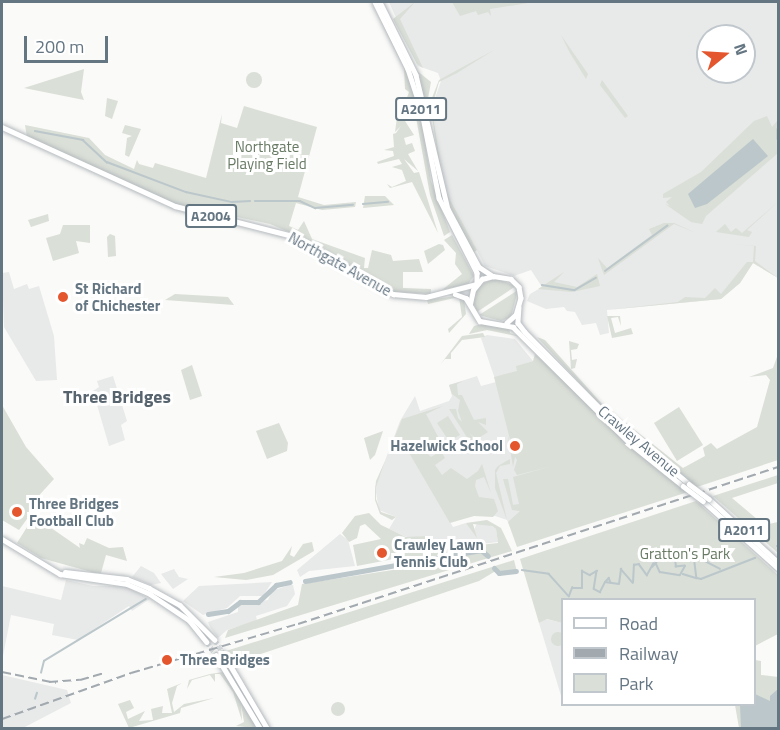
<!DOCTYPE html>
<html>
<head>
<meta charset="utf-8">
<style>
	body { margin:0 }
	#map { position:relative; width:780px; height:730px; overflow:hidden; background:#fafaf8; font-family:"Titillium Web",sans-serif }
	div>[style] { position:absolute }
	[style*='--x'] { left:calc(var(--x)*1px); top:calc(var(--y)*1px); width:calc(var(--w)*1px); rotate:calc(var(--a)*1deg) }
	.built>* { inset:0; background:#e8e9e9 }
	.green>* { inset:0; background:#dadfd7 }
	.round { border-radius:50% }
	.water>* { inset:0; background:#bbc7cb }
	.stream>* { height:1.5px; margin:-0.75px; padding:0 0.75px; transform-origin:0.75px; border-radius:0.75px; background:#bbc7cb }
	.river>* { height:5px; margin:-2.5px; padding:0 2.5px; transform-origin:2.5px; border-radius:2.5px; background:#bbc7cb }
	.primary-tunnel>* { height:4.5px; margin-top:-2.25px; transform-origin:0; background:repeating-linear-gradient(90deg,#d5d9db 0 4.5px,transparent 0 6.5px) }
	.roads { filter:drop-shadow(0 0 2px #b5babe) drop-shadow(0 0 2px #b5babe) }
	.primary>* { height:4.5px; margin:-2.25px; padding:0 2.25px; transform-origin:2.25px; border-radius:2.25px; background:#fff }
	.rail>* { height:1.5px; margin-top:-0.75px; transform-origin:0; background:repeating-linear-gradient(90deg,#a2aab0 0 9px,transparent 0 13.5px) }
	.bridges { filter:drop-shadow(0 0 2px #b5babe) drop-shadow(0 0 2px #b5babe) }
	.primary-bridge>* { height:4.5px; margin:-2.25px; padding:0 2.25px; transform-origin:2.25px; border-radius:2.25px; background:#fff }
	.dots>* { width:16px; height:16px; translate:-50% -50%; box-sizing:border-box; border:3px solid #fff; border-radius:50% }
	span { translate:-50% -50%; white-space:nowrap; text-align:center; line-height:1.15; -webkit-text-stroke:6px #fff; paint-order:stroke }
	.shield-label span { padding:2px 4px; background:#fff; border:2px solid; border-radius:4px; -webkit-text-stroke-width:0 }
	.shield-label { font-size:14px; color:#657683; font-weight:700 }
	.park-label { font-size:15px; color:#687a64 }
	.street-label { font-size:15px; color:#657683 }
	.poi-label { font-size:15px; color:#657683; font-weight:700 }
	.left { translate:0 -50%; text-align:left }
	.right { translate:-100% -50%; text-align:right }
	.quarter-label { font-size:18px; color:#57646e; font-weight:700 }
	.frame { position:absolute; inset:0; border:3px solid #657683; pointer-events:none }
	.legend { position:absolute; left:561px; top:598px; width:195px; height:108px; box-sizing:border-box; background:#fff; border:2px solid #c1c8cd; margin:0; padding:8px 10px; list-style:none; font-size:18px; color:#657683 }
	.legend li { display:flex; align-items:center; gap:12px; height:30px }
	.legend b { width:30px; border:2px solid #c1c8cd }
	.north { position:absolute; left:696px; top:24px; width:60px; height:60px; box-sizing:border-box; background:#fff; border:2px solid #c1c8cd; border-radius:50%; rotate:72deg; font-size:16px; font-weight:700; line-height:24px; text-align:center; color:#657683 }
	.north::after { content:''; display:block; margin:auto; width:21px; height:27px; background:#e4572e; clip-path:polygon(50% 0,100% 100%,50% 72%,0 100%) }
	.scale { position:absolute; left:24px; top:36px; width:84px; height:27px; box-sizing:border-box; border:3px solid #657683; border-top:0; padding-left:8px; font-size:18px; line-height:21px; white-space:nowrap; color:#657683; -webkit-text-stroke:4px #fff; paint-order:stroke }
</style>
</head>
<body>
<div id="map">
	<div class="built">
		<i style="clip-path:polygon(evenodd,389px 2px,778px 2px,778px 278px,753px 263px,740px 283px,721px 299px,607px 310px,609px 333px,600px 335px,596px 323px,582px 325px,575px 312px,567px 311px,564px 307px,546px 309px,527px 301px,530px 294px,542px 287px,531px 270px,514px 276px,485px 266px,444px 188px,432px 107px,441px 81px,438px 73px,418px 66px,389px 2px,708px 36px,744px 36px,744px 72px,708px 72px,708px 36px)"></i>
		<i style="clip-path:polygon(9px 272px,14px 289px,27px 284px,29px 289px,39px 286px,54px 336px,57px 380px,36px 381px,4px 327px,2px 273px)"></i>
		<i style="clip-path:polygon(487px 335px,515px 339px,533px 361px,517px 366px,642px 464px,510px 527px,507px 520px,492px 515px,471px 515px,450px 522px,453px 527px,466px 523px,474px 530px,477px 523px,490px 525px,496px 529px,498px 542px,433px 550px,425px 536px,409px 538px,389px 529px,396px 517px,379px 510px,375px 487px,400px 421px,415px 396px,420px 411px,449px 401px,452px 396px,449px 385px,477px 376px,481px 386px,496px 382px,481px 338px)"></i>
		<i style="clip-path:polygon(113px 376px,127px 421px,121px 425px,125px 440px,109px 446px,93px 391px,99px 387px,97px 381px)"></i>
		<i style="clip-path:polygon(340px 534px,348px 540px,355px 566px,309px 571px,300px 577px,297px 570px)"></i>
		<i style="clip-path:polygon(141px 566px,154px 573px,161px 583px,151px 585px,132px 577px)"></i>
		<i style="clip-path:polygon(174px 569px,179px 577px,188px 579px,173px 589px,161px 574px)"></i>
		<i style="clip-path:polygon(66px 580px,93px 586px,125px 586px,150px 599px,132px 611px,129px 606px,78px 640px,52px 635px,54px 624px,11px 615px,2px 661px,2px 586px,61px 600px)"></i>
		<i style="clip-path:polygon(272px 582px,263px 596px,240px 596px,227px 608px,203px 615px,183px 601px,199px 586px)"></i>
		<i style="clip-path:polygon(289px 585px,293px 585px,295px 594px,287px 606px,256px 616px,257px 621px,227px 630px,218px 638px,210px 627px,208px 622px,238px 612px,238px 605px,268px 600px,272px 591px)"></i>
		<i style="clip-path:polygon(546px 619px,562px 623px,562px 699px,539px 623px)"></i>
		<i style="clip-path:polygon(2px 675px,67px 690px,71px 703px,23px 728px,2px 728px)"></i>
	</div>
	<div class="green">
		<i style="clip-path:polygon(415px 2px,400px 19px,423px 68px,417px 64px,393px 19px)"></i>
		<i style="clip-path:polygon(452px 2px,534px 2px,490px 9px,491px 16px,488px 12px,478px 15px,476px 11px,460px 16px)"></i>
		<i style="clip-path:polygon(385px 21px,409px 76px,421px 115px,431px 181px,450px 232px,444px 236px,430px 195px,414px 106px,409px 107px,405px 111px,403px 119px,407px 111px,413px 107px,409px 109px,412px 118px,405px 121px,414px 135px,404px 138px,406px 145px,412px 143px,415px 151px,408px 154px,418px 171px,404px 159px,414px 173px,419px 172px,438px 233px,412px 182px,390px 188px,387px 184px,392px 187px,406px 181px,402px 170px,392px 167px,402px 164px,399px 159px,378px 164px,377px 162px,394px 156px,393px 151px,384px 150px,394px 147px,393px 134px,396px 133px,401px 126px,395px 132px,398px 110px,404px 106px,409px 92px,405px 89px,404px 68px,382px 23px)"></i>
		<i style="clip-path:polygon(561px 35px,588px 74px,586px 79px,570px 53px)"></i>
		<i style="clip-path:polygon(494px 50px,457px 73px,439px 82px,432px 107px,444px 188px,477px 250px,473px 253px,448px 202px,441px 179px,430px 103px,439px 80px)"></i>
		<i style="clip-path:polygon(84px 69px,81px 92px,84px 100px,24px 88px)"></i>
		<i style="clip-path:polygon(416px 70px,431px 82px,427px 104px,426px 104px)"></i>
		<i class="round" style="left:246px;top:72px;width:16px;height:16px"></i>
		<i style="clip-path:polygon(602px 80px,628px 116px,625px 118px,600px 85px)"></i>
		<i style="clip-path:polygon(107px 98px,118px 101px,112px 119px,105px 116px)"></i>
		<i style="clip-path:polygon(244px 106px,317px 127px,298px 197px,324px 205px,356px 202px,355px 207px,322px 210px,296px 203px,289px 226px,298px 230px,304px 221px,312px 239px,365px 258px,364px 268px,368px 268px,372px 250px,391px 255px,393px 261px,419px 259px,423px 272px,403px 272px,403px 288px,431px 289px,431px 294px,394px 292px,303px 238px,270px 224px,176px 204px,27px 137px,25px 125px,89px 138px,105px 155px,134px 169px,137px 160px,139px 164px,153px 168px,155px 163px,206px 178px,222px 114px,221px 123px,237px 128px)"></i>
		<i style="clip-path:polygon(767px 116px,772px 127px,778px 120px,778px 153px,706px 216px,702px 224px,691px 222px,665px 204px,670px 206px,666px 202px,672px 197px,663px 198px,663px 194px,701px 172px,754px 121px)"></i>
		<i style="clip-path:polygon(125px 125px,141px 129px,129px 157px,125px 155px,127px 138px,132px 136px,122px 133px)"></i>
		<i style="clip-path:polygon(365px 196px,385px 196px,394px 205px,363px 208px)"></i>
		<i style="clip-path:polygon(778px 202px,747px 230px,752px 232px,749px 237px,716px 232px,725px 224px,731px 232px,736px 228px,742px 233px)"></i>
		<i style="clip-path:polygon(48px 214px,49px 221px,31px 227px,28px 220px)"></i>
		<i style="clip-path:polygon(664px 223px,674px 223px,696px 233px,674px 224px,604px 275px,598px 258px,607px 268px,652px 235px,649px 229px)"></i>
		<i style="clip-path:polygon(63px 225px,90px 225px,90px 243px,76px 241px,79px 253px,53px 261px,46px 238px,60px 234px)"></i>
		<i style="clip-path:polygon(110px 234px,115px 236px,116px 256px,108px 257px,107px 237px)"></i>
		<i style="clip-path:polygon(452px 235px,474px 276px,468px 284px,442px 290px,462px 274px,455px 264px,456px 253px,444px 240px)"></i>
		<i style="clip-path:polygon(439px 244px,443px 245px,445px 250px,428px 264px,424px 251px)"></i>
		<i style="clip-path:polygon(734px 244px,756px 246px,755px 261px,778px 278px,753px 263px,740px 283px,721px 299px,607px 310px,678px 302px,685px 297px,705px 298px,715px 288px,721px 294px,747px 262px,753px 262px,754px 246px)"></i>
		<i style="clip-path:polygon(564px 272px,554px 282px,577px 287px,597px 274px,600px 286px,572px 292px,538px 289px)"></i>
		<i style="clip-path:polygon(495px 278px,516px 286px,477px 312px,473px 302px,478px 286px)"></i>
		<i style="clip-path:polygon(518px 290px,511px 317px,501px 321px,479px 315px)"></i>
		<i style="clip-path:polygon(175px 294px,228px 297px,234px 305px,165px 300px)"></i>
		<i style="clip-path:polygon(456px 296px,464px 299px,466px 314px,449px 333px,448px 329px,462px 317px,459px 297px,428px 304px,427px 300px)"></i>
		<i style="clip-path:polygon(620px 316px,621px 326px,618px 317px,611px 318px,615px 333px,631px 328px,633px 334px,612px 338px,607px 316px)"></i>
		<i style="clip-path:polygon(481px 324px,509px 328px,510px 333px,521px 337px,487px 330px,469px 334px,474px 326px)"></i>
		<i style="clip-path:polygon(483px 333px,485px 337px,462px 340px,451px 353px,451px 359px,445px 359px,440px 365px,462px 336px)"></i>
		<i style="clip-path:polygon(537px 337px,545px 340px,602px 404px,683px 468px,705px 456px,703px 448px,711px 443px,717px 449px,757px 427px,770px 380px,766px 375px,749px 377px,773px 368px,778px 354px,778px 460px,697px 487px,611px 417px)"></i>
		<i style="clip-path:polygon(569px 341px,579px 344px,577px 349px,571px 350px,572px 360px,577px 359px,575px 368px,571px 369px)"></i>
		<i style="clip-path:polygon(535px 354px,630px 444px,688px 492px,517px 547px,508px 522px,520px 511px,512px 510px,503px 479px,508px 479px,513px 505px,519px 504px,513px 477px,552px 466px,517px 475px,514px 470px,517px 460px,515px 457px,513px 467px,508px 436px,513px 451px,494px 377px,517px 371px,516px 366px,533px 361px)"></i>
		<i style="clip-path:polygon(192px 365px,202px 396px,190px 400px,181px 370px)"></i>
		<i style="clip-path:polygon(463px 381px,457px 384px,458px 395px,462px 395px,474px 420px,486px 418px,486px 425px,478px 422px,488px 432px,477px 439px,469px 433px,480px 444px,475px 450px,449px 409px,456px 409px,458px 418px,462px 422px,458px 411px,460px 400px,452px 394px,449px 385px)"></i>
		<i style="clip-path:polygon(2px 405px,26px 447px,54px 479px,33px 502px,37px 505px,19px 530px,2px 520px)"></i>
		<i style="clip-path:polygon(443px 406px,426px 414px,444px 448px,441px 446px,428px 454px,431px 457px,441px 451px,445px 458px,435px 465px,442px 475px,451px 468px,467px 479px,478px 471px,482px 464px,491px 493px,484px 477px,476px 480px,475px 486px,479px 497px,494px 499px,498px 511px,493px 517px,474px 516px,450px 523px,401px 439px,394px 440px,388px 454px,402px 419px)"></i>
		<i style="clip-path:polygon(679px 407px,703px 445px,677px 461px,654px 423px)"></i>
		<i style="clip-path:polygon(448px 416px,460px 435px,449px 441px,437px 423px)"></i>
		<i style="clip-path:polygon(279px 423px,288px 443px,287px 451px,267px 459px,256px 431px)"></i>
		<i style="clip-path:polygon(383px 431px,375px 455px,370px 460px,364px 438px)"></i>
		<i style="clip-path:polygon(510px 459px,510px 464px,500px 466px,496px 473px,507px 520px,495px 488px,495px 470px,498px 466px)"></i>
		<i style="clip-path:polygon(385px 461px,376px 487px,376px 499px,381px 512px,396px 517px,392px 520px,380px 514px,375px 500px,375px 491px,376px 481px)"></i>
		<i style="clip-path:polygon(778px 475px,778px 483px,732px 498px,764px 525px,778px 522px,778px 553px,713px 496px)"></i>
		<i style="clip-path:polygon(696px 501px,778px 575px,778px 634px,755px 646px,754px 600px,562px 600px,562px 623px,547px 619px,539px 623px,520px 559px)"></i>
		<i style="clip-path:polygon(369px 513px,381px 525px,406px 537px,425px 536px,433px 550px,498px 543px,496px 529px,492px 526px,473px 524px,477px 538px,466px 523px,487px 520px,501px 528px,512px 551px,225px 638px,228px 630px,298px 605px,302px 584px,412px 567px,409px 556px,357px 566px,353px 545px,381px 539px,365px 524px,360px 526px,357px 538px,349px 542px,342px 533px,355px 516px)"></i>
		<i style="clip-path:polygon(34px 516px,80px 548px,79px 543px,84px 545px,87px 538px,109px 548px,123px 547px,127px 561px,106px 555px,101px 573px,95px 573px,41px 558px,17px 543px)"></i>
		<i style="clip-path:polygon(312px 542px,314px 551px,273px 575px,246px 580px,214px 577px,244px 573px,282px 561px,292px 546px,290px 555px,294px 557px,303px 544px)"></i>
		<i style="clip-path:polygon(514px 560px,518px 576px,517px 572px,494px 572px,479px 581px,234px 663px,226px 651px)"></i>
		<i class="round" style="left:551px;top:632px;width:14px;height:14px"></i>
		<i style="clip-path:polygon(755px 660px,761px 661px,761px 675px,778px 677px,778px 728px,739px 728px,735px 705px,754px 704px)"></i>
		<i style="clip-path:polygon(223px 672px,255px 725px,255px 728px,236px 726px,244px 722px,241px 704px,242px 721px,233px 692px,220px 674px,215px 674px,215px 682px,210px 675px,192px 680px,187px 689px,189px 680px,210px 674px)"></i>
		<i style="clip-path:polygon(182px 683px,177px 686px,172px 703px,174px 712px,184px 704px,214px 698px,181px 708px,180px 713px,129px 728px,118px 704px,130px 700px,134px 708px,126px 712px,128px 719px,145px 711px,139px 721px,153px 720px,151px 709px,163px 706px,162px 713px,172px 713px,167px 689px)"></i>
		<i class="round" style="left:331px;top:702px;width:14px;height:14px"></i>
	</div>
	<div class="water">
		<i style="clip-path:polygon(753px 139px,768px 156px,707px 204px,695px 208px,688px 194px)"></i>
		<i style="clip-path:polygon(778px 689px,778px 728px,741px 728px,740px 705px,754px 704px,755px 694px,770px 701px,770px 696px)"></i>
	</div>
	<div class="stream">
		<i style="--x:778;--y:129;--w:10;--a:90"></i>
		<i style="--x:35;--y:131;--w:49;--a:10.6"></i>
		<i style="--x:83;--y:140;--w:33;--a:43"></i>
		<i style="--x:107;--y:162;--w:85;--a:20.8"></i>
		<i style="--x:186;--y:192;--w:47;--a:12.3"></i>
		<i style="--x:232;--y:202;--w:18;--a:-3"></i>
		<i style="--x:255;--y:201;--w:45;--a:0"></i>
		<i style="--x:300;--y:201;--w:17;--a:25"></i>
		<i style="--x:315;--y:208;--w:38;--a:-5"></i>
		<i style="--x:363;--y:204;--w:25;--a:-5"></i>
		<i style="--x:605;--y:271;--w:77;--a:-36"></i>
		<i style="--x:542;--y:285;--w:33;--a:9"></i>
		<i style="--x:575;--y:290;--w:24;--a:-30"></i>
		<i style="--x:777;--y:546;--w:1;--a:0"></i>
		<i style="--x:695;--y:556;--w:28;--a:27"></i>
		<i style="--x:652;--y:567;--w:6;--a:-45"></i>
		<i style="--x:656;--y:563;--w:10;--a:66"></i>
		<i style="--x:660;--y:572;--w:20;--a:9"></i>
		<i style="--x:680;--y:575;--w:10;--a:-61"></i>
		<i style="--x:685;--y:566;--w:9;--a:174"></i>
		<i style="--x:676;--y:567;--w:7;--a:-98"></i>
		<i style="--x:675;--y:560;--w:6;--a:-31"></i>
		<i style="--x:680;--y:557;--w:11;--a:22"></i>
		<i style="--x:690;--y:561;--w:7;--a:-56"></i>
		<i style="--x:694;--y:555;--w:23;--a:83"></i>
		<i style="--x:697;--y:578;--w:4;--a:14"></i>
		<i style="--x:701;--y:579;--w:58;--a:-21.3"></i>
		<i style="--x:522;--y:570;--w:27;--a:8"></i>
		<i style="--x:549;--y:574;--w:30;--a:48"></i>
		<i style="--x:569;--y:596;--w:9;--a:-69"></i>
		<i style="--x:572;--y:588;--w:10;--a:0"></i>
		<i style="--x:582;--y:588;--w:17;--a:-90"></i>
		<i style="--x:582;--y:571;--w:9;--a:27"></i>
		<i style="--x:590;--y:575;--w:8;--a:-30"></i>
		<i style="--x:597;--y:571;--w:18;--a:99"></i>
		<i style="--x:594;--y:589;--w:7;--a:27"></i>
		<i style="--x:600;--y:592;--w:11;--a:-63"></i>
		<i style="--x:605;--y:582;--w:14;--a:8"></i>
		<i style="--x:619;--y:584;--w:15;--a:-82"></i>
		<i style="--x:621;--y:569;--w:18;--a:49"></i>
		<i style="--x:633;--y:583;--w:18;--a:-87"></i>
		<i style="--x:634;--y:565;--w:5;--a:-11"></i>
		<i style="--x:639;--y:564;--w:14;--a:54"></i>
		<i style="--x:647;--y:575;--w:13;--a:-61"></i>
		<i style="--x:683;--y:574;--w:14;--a:17"></i>
		<i style="--x:606;--y:581;--w:4;--a:-45"></i>
		<i style="--x:609;--y:578;--w:5;--a:68"></i>
		<i style="--x:41;--y:673;--w:12;--a:-76"></i>
		<i style="--x:44;--y:661;--w:119;--a:-31.3"></i>
		<i style="--x:35;--y:699;--w:6;--a:-72"></i>
	</div>
	<div class="river">
		<i style="--x:494;--y:568;--w:7;--a:45"></i>
		<i style="--x:499;--y:573;--w:17;--a:-7"></i>
		<i style="--x:305;--y:581;--w:179;--a:-10"></i>
		<i style="--x:481;--y:550;--w:9;--a:41"></i>
		<i style="--x:208;--y:614;--w:20;--a:-9"></i>
		<i style="--x:228;--y:611;--w:15;--a:-37"></i>
		<i style="--x:240;--y:602;--w:18;--a:0"></i>
		<i style="--x:258;--y:602;--w:25;--a:-43"></i>
		<i style="--x:276;--y:585;--w:14;--a:-12"></i>
	</div>
	<div class="primary-tunnel">
		<i style="--x:215;--y:640;--w:15;--a:58"></i>
		<i style="--x:207;--y:642;--w:16;--a:55"></i>
	</div>
	<div class="roads">
		<div class="primary">
			<i style="--x:375;--y:2;--w:75;--a:63.8"></i>
			<i style="--x:408;--y:69;--w:45;--a:72"></i>
			<i style="--x:422;--y:112;--w:88;--a:78.8"></i>
			<i style="--x:439;--y:198;--w:84;--a:63.1"></i>
			<i style="--x:477;--y:273;--w:11;--a:90"></i>
			<i style="--x:380;--y:2;--w:81;--a:63.7"></i>
			<i style="--x:416;--y:75;--w:138;--a:76.6"></i>
			<i style="--x:448;--y:209;--w:66;--a:61.9"></i>
			<i style="--x:479;--y:267;--w:17;--a:33"></i>
			<i style="--x:2;--y:127;--w:190;--a:24.5"></i>
			<i style="--x:175;--y:206;--w:122;--a:14.3"></i>
			<i style="--x:293;--y:236;--w:116;--a:30.1"></i>
			<i style="--x:393;--y:294;--w:33;--a:5"></i>
			<i style="--x:426;--y:297;--w:53;--a:-14.3"></i>
			<i style="--x:455;--y:294;--w:12;--a:20"></i>
			<i style="--x:466;--y:298;--w:27;--a:59"></i>
			<i style="--x:480;--y:321;--w:34;--a:10"></i>
			<i style="--x:513;--y:327;--w:166;--a:44.8"></i>
			<i style="--x:631;--y:444;--w:67;--a:38.9"></i>
			<i style="--x:470;--y:304;--w:14;--a:-78"></i>
			<i style="--x:473;--y:290;--w:14;--a:-51"></i>
			<i style="--x:482;--y:279;--w:11;--a:-15"></i>
			<i style="--x:493;--y:276;--w:18;--a:9"></i>
			<i style="--x:511;--y:279;--w:11;--a:45"></i>
			<i style="--x:519;--y:287;--w:11;--a:80"></i>
			<i style="--x:521;--y:298;--w:18;--a:106"></i>
			<i style="--x:516;--y:315;--w:12;--a:138"></i>
			<i style="--x:519;--y:307;--w:16;--a:94"></i>
			<i style="--x:518;--y:323;--w:11;--a:52"></i>
			<i style="--x:525;--y:332;--w:115;--a:45.4"></i>
			<i style="--x:606;--y:414;--w:109;--a:40.1"></i>
			<i style="--x:709;--y:499;--w:93;--a:42.4"></i>
			<i style="--x:703;--y:501;--w:101;--a:41.8"></i>
			<i style="--x:2;--y:539;--w:68;--a:31.1"></i>
			<i style="--x:60;--y:574;--w:68;--a:8.5"></i>
			<i style="--x:127;--y:584;--w:25;--a:23"></i>
			<i style="--x:150;--y:594;--w:47;--a:33.7"></i>
			<i style="--x:189;--y:620;--w:28;--a:51"></i>
			<i style="--x:65;--y:572;--w:62;--a:6.4"></i>
			<i style="--x:127;--y:579;--w:24;--a:22"></i>
			<i style="--x:149;--y:588;--w:35;--a:29"></i>
			<i style="--x:180;--y:605;--w:49;--a:45"></i>
			<i style="--x:223;--y:653;--w:87;--a:59.6"></i>
			<i style="--x:216;--y:655;--w:85;--a:58.9"></i>
		</div>
	</div>
	<div class="rail">
		<i style="--x:2;--y:672;--w:55;--a:11.5"></i>
		<i style="--x:49;--y:682;--w:31;--a:-4"></i>
		<i style="--x:80;--y:680;--w:26;--a:-16"></i>
		<i style="--x:2;--y:719;--w:137;--a:-19.6"></i>
		<i style="--x:131;--y:673;--w:174;--a:-16.4"></i>
		<i style="--x:298;--y:624;--w:505;--a:-18.11"></i>
	</div>
	<div class="bridges">
		<div class="primary-bridge">
			<i style="--x:689;--y:484;--w:25;--a:37"></i>
			<i style="--x:683;--y:486;--w:25;--a:37"></i>
		</div>
	</div>
	<div class="dots">
		<i style="left:63px;top:297px;background:#e4572e"></i>
		<i style="left:515px;top:446px;background:#e4572e"></i>
		<i style="left:17px;top:512px;background:#e4572e"></i>
		<i style="left:382px;top:553px;background:#e4572e"></i>
		<i style="left:167px;top:660px;background:#e4572e"></i>
	</div>
	<div class="shield-label">
		<span style="left:421px;top:109px">A2011</span>
		<span style="left:211px;top:216px">A2004</span>
		<span style="left:744px;top:530px">A2011</span>
	</div>
	<div class="park-label">
		<span style="left:267px;top:155px">Northgate<br>Playing Field</span>
		<span style="left:685px;top:554px">Gratton's Park</span>
	</div>
	<div class="street-label">
		<span style="left:340px;top:264px;rotate:29deg">Northgate Avenue</span>
		<span style="left:639px;top:441px;rotate:40deg">Crawley Avenue</span>
	</div>
	<div class="poi-label">
		<span class="left" style="left:75px;top:297px">St Richard<br>of Chichester</span>
		<span class="right" style="left:503px;top:446px">Hazelwick School</span>
		<span class="left" style="left:29px;top:512px">Three Bridges<br>Football Club</span>
		<span class="left" style="left:394px;top:553px">Crawley Lawn<br>Tennis Club</span>
		<span class="left" style="left:180px;top:660px">Three Bridges</span>
	</div>
	<div class="quarter-label">
		<span style="left:117px;top:397px">Three Bridges</span>
	</div>
	<div class="frame"></div>
	<ul class="legend">
	<li><b style="height:8px;background:#fff"></b>Road</li>
	<li><b style="height:8px;background:#a2aab0"></b>Railway</li>
	<li><b style="height:16px;background:#dadfd7"></b>Park</li>
	</ul>
	<div class="north">N</div>
	<div class="scale">200 m</div>
</div>
</body>
</html>
